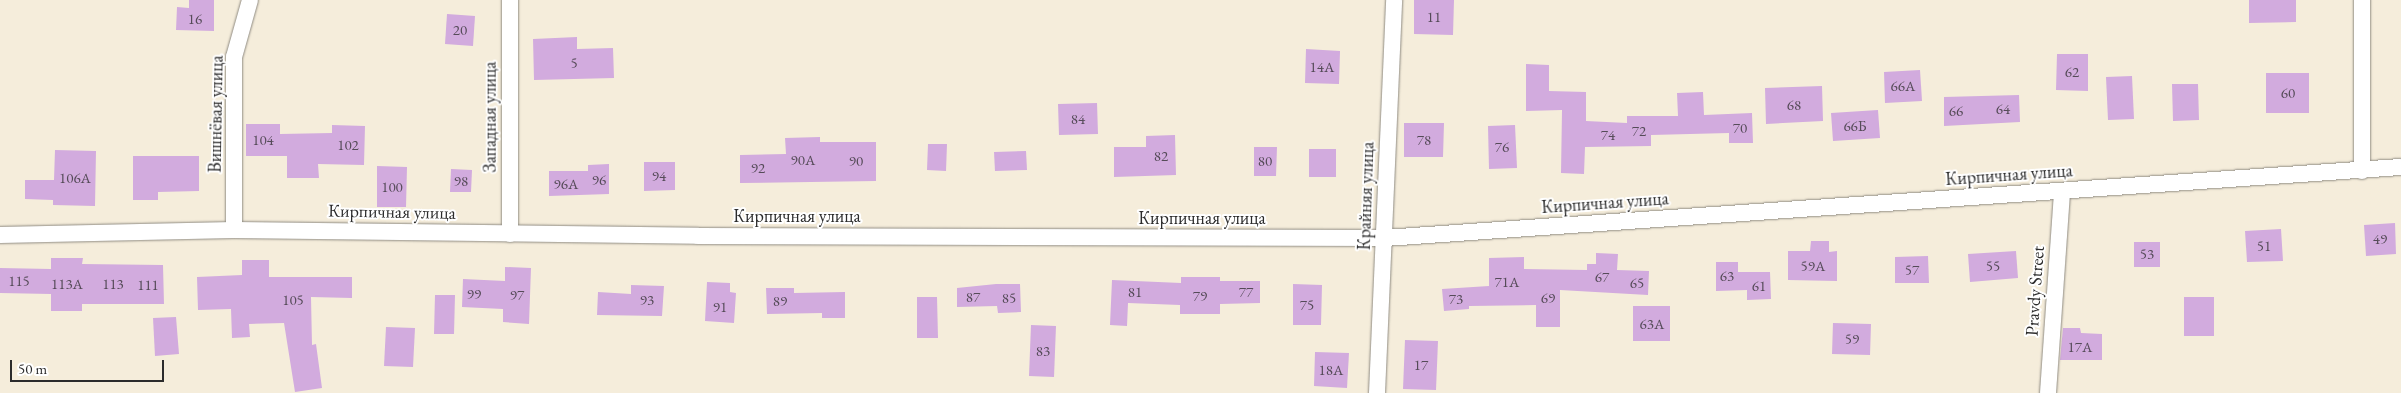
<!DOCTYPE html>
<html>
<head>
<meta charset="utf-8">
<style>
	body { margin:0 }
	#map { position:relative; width:2401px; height:393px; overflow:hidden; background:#f5eddb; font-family:"EB Garamond",serif }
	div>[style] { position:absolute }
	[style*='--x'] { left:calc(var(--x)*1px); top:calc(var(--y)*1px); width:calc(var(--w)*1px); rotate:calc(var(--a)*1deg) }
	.building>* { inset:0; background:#d2abde }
	.roads { filter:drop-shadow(0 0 1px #908c83) drop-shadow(0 0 1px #908c83) }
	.street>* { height:16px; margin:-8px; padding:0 8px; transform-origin:8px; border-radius:8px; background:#fff }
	span { translate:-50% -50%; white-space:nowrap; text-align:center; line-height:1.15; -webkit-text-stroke:4px #fff; paint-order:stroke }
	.number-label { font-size:15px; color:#554b58 }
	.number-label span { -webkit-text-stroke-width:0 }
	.street-label { font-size:18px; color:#2b2b2b }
	.scale { position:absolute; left:10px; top:360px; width:154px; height:22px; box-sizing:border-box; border:2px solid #2b2b2b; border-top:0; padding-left:6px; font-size:15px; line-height:18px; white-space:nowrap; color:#2b2b2b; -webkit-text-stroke:4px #fff; paint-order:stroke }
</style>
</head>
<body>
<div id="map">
	<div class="building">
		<i style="clip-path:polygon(189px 0,214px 0,214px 31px,176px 30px,177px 7px,189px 8px)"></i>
		<i style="clip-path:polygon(1414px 0,1454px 0,1453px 35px,1414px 34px)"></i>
		<i style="clip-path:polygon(2249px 0,2296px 0,2296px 22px,2249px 23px)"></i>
		<i style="clip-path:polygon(447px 14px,475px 16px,473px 46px,445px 44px)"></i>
		<i style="clip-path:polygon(577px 37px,577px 49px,613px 48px,614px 78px,534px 80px,533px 39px)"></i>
		<i style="clip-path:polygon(1306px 49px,1340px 51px,1339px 84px,1305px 83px)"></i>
		<i style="clip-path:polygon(2057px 54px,2088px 54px,2088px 91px,2056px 90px)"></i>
		<i style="clip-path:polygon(1526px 64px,1549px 65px,1549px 91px,1586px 92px,1586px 121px,1627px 123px,1627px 116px,1678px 116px,1677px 93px,1703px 92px,1704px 115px,1752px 113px,1753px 143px,1729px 143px,1729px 133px,1651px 135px,1651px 146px,1585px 147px,1584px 174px,1561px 173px,1562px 110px,1526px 111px)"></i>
		<i style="clip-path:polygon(1920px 70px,1922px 101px,1885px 103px,1884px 72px)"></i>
		<i style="clip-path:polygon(2266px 73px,2309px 73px,2309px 113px,2266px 113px)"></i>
		<i style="clip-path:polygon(2132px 76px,2134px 119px,2108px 120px,2106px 77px)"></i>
		<i style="clip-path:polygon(2172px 84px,2198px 84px,2199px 120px,2173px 121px)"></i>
		<i style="clip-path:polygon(1822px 86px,1823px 121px,1766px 124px,1765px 88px)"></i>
		<i style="clip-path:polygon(2019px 95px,2020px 122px,1944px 126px,1944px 97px)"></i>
		<i style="clip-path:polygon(1097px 103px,1098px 134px,1059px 135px,1058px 104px)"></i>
		<i style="clip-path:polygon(1878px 110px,1880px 138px,1833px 141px,1831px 113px)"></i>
		<i style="clip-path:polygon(1404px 123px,1444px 123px,1443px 157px,1404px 157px)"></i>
		<i style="clip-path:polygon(246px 124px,280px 124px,280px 134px,332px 133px,332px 125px,365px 126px,364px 165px,318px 164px,319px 178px,287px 178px,287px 156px,246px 156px)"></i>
		<i style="clip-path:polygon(1515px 125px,1517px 168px,1489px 169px,1488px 126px)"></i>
		<i style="clip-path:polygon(1175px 135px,1176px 175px,1114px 177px,1114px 147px,1146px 147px,1146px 136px)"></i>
		<i style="clip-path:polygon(820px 137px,820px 142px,876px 142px,876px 181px,740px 183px,740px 155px,786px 154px,785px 138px)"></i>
		<i style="clip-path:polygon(928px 144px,947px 144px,946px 171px,927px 170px)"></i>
		<i style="clip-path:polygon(1254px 147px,1277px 147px,1276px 176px,1254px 176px)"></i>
		<i style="clip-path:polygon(1309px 149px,1336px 149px,1336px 177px,1309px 177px)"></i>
		<i style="clip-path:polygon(55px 150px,96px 151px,95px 206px,53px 205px,53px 200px,25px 199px,25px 180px,54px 180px)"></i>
		<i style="clip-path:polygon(1026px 151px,1027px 170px,995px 171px,994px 152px)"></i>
		<i style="clip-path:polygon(133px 156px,199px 156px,199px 191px,158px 192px,158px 200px,133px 200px)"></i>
		<i style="clip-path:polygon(644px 162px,675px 162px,675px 190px,644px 191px)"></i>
		<i style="clip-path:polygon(609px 164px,609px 194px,549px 196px,549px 171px,588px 171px,588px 165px)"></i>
		<i style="clip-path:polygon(377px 166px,407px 167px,406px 207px,377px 207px)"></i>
		<i style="clip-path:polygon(451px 169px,472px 170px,471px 192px,450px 192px)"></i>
		<i style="clip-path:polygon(2395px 223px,2396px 254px,2366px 256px,2364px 225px)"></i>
		<i style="clip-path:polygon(2281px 229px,2283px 261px,2247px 262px,2245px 231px)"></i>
		<i style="clip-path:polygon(1811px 241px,1829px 241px,1829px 252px,1837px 251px,1837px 281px,1788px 280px,1788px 251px,1810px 251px)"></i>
		<i style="clip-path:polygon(2134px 242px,2160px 242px,2160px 267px,2134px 267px)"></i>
		<i style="clip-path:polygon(2016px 251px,2018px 278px,1970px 282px,1968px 254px)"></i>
		<i style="clip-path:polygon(1596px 253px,1618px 254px,1617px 270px,1649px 271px,1648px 295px,1560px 290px,1560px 327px,1536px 327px,1536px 305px,1469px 306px,1469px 309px,1444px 311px,1442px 289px,1489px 286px,1489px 258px,1524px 257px,1524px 269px,1587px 270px,1587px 264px,1596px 264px)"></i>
		<i style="clip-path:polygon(1928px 256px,1929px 283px,1895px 283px,1895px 257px)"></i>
		<i style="clip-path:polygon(51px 258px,83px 258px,82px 264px,163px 265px,164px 304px,82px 304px,82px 311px,51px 311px,51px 294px,0 293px,0 268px,51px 269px)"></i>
		<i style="clip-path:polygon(242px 260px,269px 260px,269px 277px,352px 277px,352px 298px,311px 297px,312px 345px,316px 344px,322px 388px,295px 392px,284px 323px,249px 324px,250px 337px,232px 338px,231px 309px,198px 310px,197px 277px,242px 275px)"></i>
		<i style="clip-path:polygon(1716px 262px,1738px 262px,1738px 272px,1770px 272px,1771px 299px,1747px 300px,1747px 290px,1716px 291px)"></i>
		<i style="clip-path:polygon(505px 267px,531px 268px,529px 324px,503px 322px,503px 309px,462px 307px,463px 279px,505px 281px)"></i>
		<i style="clip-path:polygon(1181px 277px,1220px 277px,1220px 281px,1260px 281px,1260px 303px,1220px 304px,1220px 314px,1180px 314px,1180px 305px,1128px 303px,1127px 326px,1110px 325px,1112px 280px,1181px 283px)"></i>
		<i style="clip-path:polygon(707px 282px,730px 283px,730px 292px,736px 293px,734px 323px,705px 321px)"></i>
		<i style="clip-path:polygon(996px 284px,1020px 284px,1021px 312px,998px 313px,997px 306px,957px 307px,957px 288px)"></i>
		<i style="clip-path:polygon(1293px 284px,1322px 285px,1321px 325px,1293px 325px)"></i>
		<i style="clip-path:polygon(631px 285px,664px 286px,662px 316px,597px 315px,598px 292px,631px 294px)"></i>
		<i style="clip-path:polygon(766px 288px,794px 288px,794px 293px,845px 292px,845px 318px,822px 318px,822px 313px,767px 314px)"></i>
		<i style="clip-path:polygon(435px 295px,455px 295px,454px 334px,434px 334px)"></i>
		<i style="clip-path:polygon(917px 297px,937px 297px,938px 338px,917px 338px)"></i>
		<i style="clip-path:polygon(2184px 297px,2214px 297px,2214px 336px,2184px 336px)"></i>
		<i style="clip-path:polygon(1633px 306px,1670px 306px,1670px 341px,1633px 341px)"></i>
		<i style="clip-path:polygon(176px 317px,179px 354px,155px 356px,153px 318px)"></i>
		<i style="clip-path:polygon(1833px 323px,1871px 324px,1870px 355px,1832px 354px)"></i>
		<i style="clip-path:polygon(1031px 325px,1056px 326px,1054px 377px,1029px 376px)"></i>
		<i style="clip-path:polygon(386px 327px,415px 328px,413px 367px,384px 366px)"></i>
		<i style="clip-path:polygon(2063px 328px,2080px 328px,2081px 333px,2102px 334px,2102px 360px,2060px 360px)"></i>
		<i style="clip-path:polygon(1405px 340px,1438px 341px,1436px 390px,1403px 389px)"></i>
		<i style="clip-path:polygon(1315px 352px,1349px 353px,1347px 388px,1314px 386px)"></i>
	</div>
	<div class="roads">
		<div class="street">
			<i style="--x:510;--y:0;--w:234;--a:90"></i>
			<i style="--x:2362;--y:171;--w:171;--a:-90"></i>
			<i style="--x:234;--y:230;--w:173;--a:-90"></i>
			<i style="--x:234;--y:57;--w:59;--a:-74.3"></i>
			<i style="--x:0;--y:235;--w:234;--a:-1.2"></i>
			<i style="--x:234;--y:230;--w:464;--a:0.7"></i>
			<i style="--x:698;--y:236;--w:687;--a:0.17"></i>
			<i style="--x:1385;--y:238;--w:1018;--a:-4"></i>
			<i style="--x:1377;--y:393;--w:393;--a:-87.5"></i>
			<i style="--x:2048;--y:393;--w:202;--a:-86"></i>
		</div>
	</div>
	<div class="number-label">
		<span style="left:1434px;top:17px">11</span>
		<span style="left:195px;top:19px">16</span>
		<span style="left:460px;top:30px">20</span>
		<span style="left:574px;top:63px">5</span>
		<span style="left:1322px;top:67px">14А</span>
		<span style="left:2072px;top:72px">62</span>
		<span style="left:1903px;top:86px">66А</span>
		<span style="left:2288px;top:93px">60</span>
		<span style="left:1794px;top:105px">68</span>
		<span style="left:2003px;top:109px">64</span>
		<span style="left:1956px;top:111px">66</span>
		<span style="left:1078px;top:119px">84</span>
		<span style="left:1855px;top:126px">66Б</span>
		<span style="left:1740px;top:128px">70</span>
		<span style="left:1639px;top:131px">72</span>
		<span style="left:1608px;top:135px">74</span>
		<span style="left:263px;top:140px">104</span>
		<span style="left:1424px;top:140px">78</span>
		<span style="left:348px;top:145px">102</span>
		<span style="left:1502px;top:147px">76</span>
		<span style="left:1161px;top:156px">82</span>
		<span style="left:803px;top:160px">90А</span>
		<span style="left:856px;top:161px">90</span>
		<span style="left:1265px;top:161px">80</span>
		<span style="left:758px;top:168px">92</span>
		<span style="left:659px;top:176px">94</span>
		<span style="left:75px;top:178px">106А</span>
		<span style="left:599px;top:180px">96</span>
		<span style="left:461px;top:181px">98</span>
		<span style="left:566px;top:184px">96А</span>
		<span style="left:392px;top:187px">100</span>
		<span style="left:2380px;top:239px">49</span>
		<span style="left:2264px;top:246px">51</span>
		<span style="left:2147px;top:254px">53</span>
		<span style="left:1813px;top:266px">59А</span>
		<span style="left:1993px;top:266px">55</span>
		<span style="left:1912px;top:270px">57</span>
		<span style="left:1727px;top:276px">63</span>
		<span style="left:1602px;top:277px">67</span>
		<span style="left:19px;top:281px">115</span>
		<span style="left:1507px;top:282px">71А</span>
		<span style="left:1637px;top:283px">65</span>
		<span style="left:67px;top:284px">113А</span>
		<span style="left:113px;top:284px">113</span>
		<span style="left:148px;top:285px">111</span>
		<span style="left:1759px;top:286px">61</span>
		<span style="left:1135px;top:292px">81</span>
		<span style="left:1246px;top:292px">77</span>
		<span style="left:474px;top:294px">99</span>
		<span style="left:517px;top:295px">97</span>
		<span style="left:1200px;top:296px">79</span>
		<span style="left:973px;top:297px">87</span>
		<span style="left:1009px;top:298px">85</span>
		<span style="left:1548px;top:298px">69</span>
		<span style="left:1456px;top:299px">73</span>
		<span style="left:293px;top:300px">105</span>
		<span style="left:647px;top:300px">93</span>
		<span style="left:780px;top:301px">89</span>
		<span style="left:1307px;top:305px">75</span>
		<span style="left:720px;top:307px">91</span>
		<span style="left:1652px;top:324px">63А</span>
		<span style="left:1852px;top:339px">59</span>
		<span style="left:2080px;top:347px">17А</span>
		<span style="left:1043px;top:351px">83</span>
		<span style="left:1421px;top:365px">17</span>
		<span style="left:1331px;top:370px">18А</span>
	</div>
	<div class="street-label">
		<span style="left:216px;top:114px;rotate:-89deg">Вишнёвая улица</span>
		<span style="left:490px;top:117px;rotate:-90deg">Западная улица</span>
		<span style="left:2009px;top:175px;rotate:-4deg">Кирпичная улица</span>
		<span style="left:1366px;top:196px;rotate:-88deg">Крайняя улица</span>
		<span style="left:1605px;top:203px;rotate:-4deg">Кирпичная улица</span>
		<span style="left:392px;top:212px;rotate:1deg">Кирпичная улица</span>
		<span style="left:797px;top:216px">Кирпичная улица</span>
		<span style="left:1202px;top:218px">Кирпичная улица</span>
		<span style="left:2035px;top:291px;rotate:-86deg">Pravdy Street</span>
	</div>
	<div class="scale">50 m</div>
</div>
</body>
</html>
